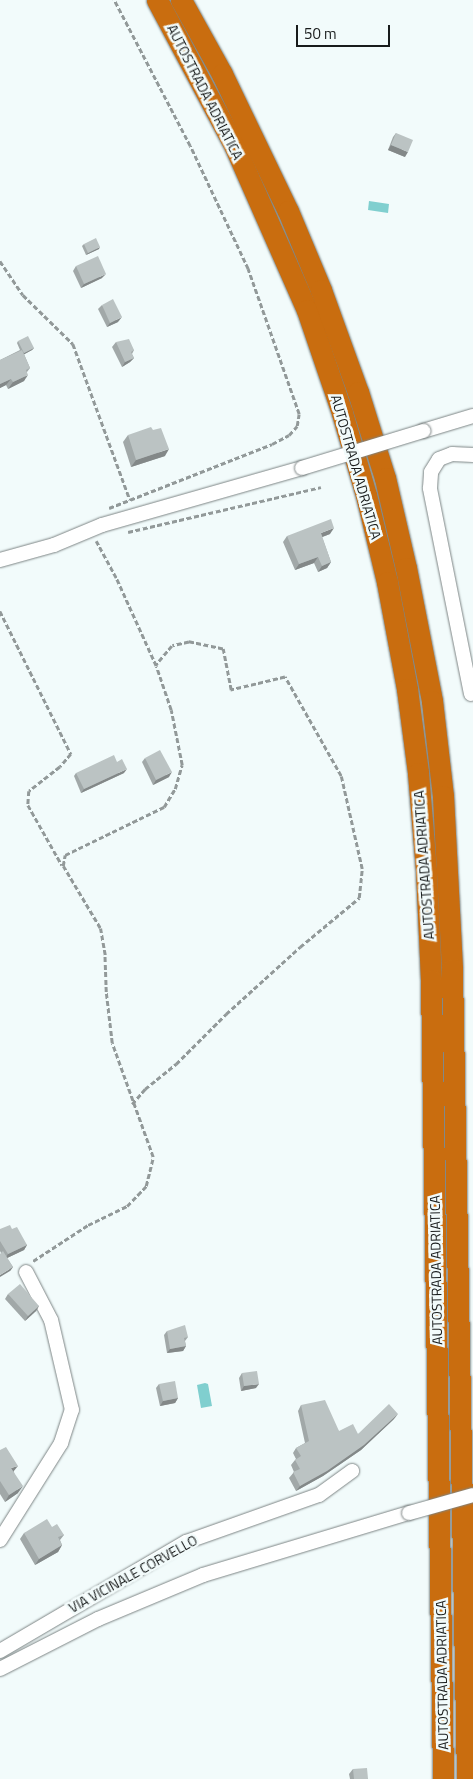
<!DOCTYPE html>
<html>
<head>
<meta charset="utf-8">
<style>
	body { margin:0 }
	#map { position:relative; width:473px; height:1779px; overflow:hidden; background:#f2fbfb; font-family:"Titillium Web",sans-serif }
	div>[style] { position:absolute }
	[style*='--x'] { left:calc(var(--x)*1px); top:calc(var(--y)*1px); width:calc(var(--w)*1px); rotate:calc(var(--a)*1deg) }
	.water>* { inset:0; background:#80cfcf }
	.path>* { height:2.5px; margin-top:-1.25px; transform-origin:0; background:repeating-linear-gradient(90deg,#929999 0 5px,transparent 0 7.5px) }
	.roads { filter:drop-shadow(0 0 1px #7d8585) drop-shadow(0 0 1px #7d8585) }
	.minor>* { height:14px; margin:-7px; padding:0 7px; transform-origin:7px; border-radius:7px; background:#fff }
	.highway>* { height:21px; margin:-10.5px; padding:0 10.5px; transform-origin:10.5px; border-radius:10.5px; background:#c96d0f }
	.bridges { filter:drop-shadow(0 0 1px #7d8585) drop-shadow(0 0 1px #7d8585) }
	.minor-bridge>* { height:14px; margin:-7px; padding:0 7px; transform-origin:7px; border-radius:7px; background:#fff }
	.wall>* { inset:0; background:#a1a8a8 }
	.shaded-wall>* { inset:0; background:#838888 }
	.building>* { inset:0; background:#bbc3c3 }
	span { translate:-50% -50%; white-space:nowrap; text-align:center; line-height:1.15; -webkit-text-stroke:5px #f2fbfb; paint-order:stroke }
	.street-label { font-size:14px; color:#181b1b }
	.scale { position:absolute; left:296px; top:25px; width:94px; height:22px; box-sizing:border-box; border:2px solid #181b1b; border-top:0; padding-left:6px; font-size:15px; line-height:18px; white-space:nowrap; color:#181b1b; -webkit-text-stroke:4px #f2fbfb; paint-order:stroke }
</style>
</head>
<body>
<div id="map">
	<div class="water">
		<i style="clip-path:polygon(369px 201px,389px 204px,388px 213px,368px 210px)"></i>
		<i style="clip-path:polygon(205px 1383px,208px 1384px,212px 1406px,201px 1408px,197px 1385px)"></i>
	</div>
	<div class="path">
		<i style="--x:0;--y:261;--w:41;--a:55.9"></i>
		<i style="--x:23;--y:295;--w:70;--a:44.4"></i>
		<i style="--x:73;--y:344;--w:166;--a:69.9"></i>
		<i style="--x:109;--y:508;--w:175;--a:-21.4"></i>
		<i style="--x:272;--y:444;--w:19;--a:-28"></i>
		<i style="--x:289;--y:435;--w:12;--a:-48"></i>
		<i style="--x:297;--y:426;--w:12;--a:-81"></i>
		<i style="--x:299;--y:414;--w:154;--a:-109.4"></i>
		<i style="--x:248;--y:269;--w:136;--a:-115.2"></i>
		<i style="--x:190;--y:146;--w:165;--a:-117.5"></i>
		<i style="--x:128;--y:532;--w:198;--a:-13.1"></i>
		<i style="--x:0;--y:611;--w:160;--a:63.6"></i>
		<i style="--x:71;--y:754;--w:17;--a:130"></i>
		<i style="--x:60;--y:767;--w:39;--a:142"></i>
		<i style="--x:29;--y:791;--w:14;--a:94"></i>
		<i style="--x:28;--y:805;--w:69;--a:60.5"></i>
		<i style="--x:132;--y:1104;--w:20;--a:-49"></i>
		<i style="--x:145;--y:1089;--w:40;--a:-39"></i>
		<i style="--x:176;--y:1064;--w:71;--a:-45"></i>
		<i style="--x:226;--y:1014;--w:100;--a:-42.2"></i>
		<i style="--x:300;--y:947;--w:77;--a:-39.7"></i>
		<i style="--x:359;--y:898;--w:29;--a:-84"></i>
		<i style="--x:362;--y:869;--w:95;--a:-102.7"></i>
		<i style="--x:341;--y:776;--w:114;--a:-119.5"></i>
		<i style="--x:285;--y:677;--w:56;--a:166.5"></i>
		<i style="--x:231;--y:690;--w:42;--a:-101"></i>
		<i style="--x:223;--y:649;--w:35;--a:-168"></i>
		<i style="--x:189;--y:642;--w:17;--a:167"></i>
		<i style="--x:172;--y:646;--w:25;--a:130"></i>
		<i style="--x:33;--y:1261;--w:66;--a:-33.2"></i>
		<i style="--x:88;--y:1225;--w:43;--a:-26"></i>
		<i style="--x:127;--y:1206;--w:28;--a:-46"></i>
		<i style="--x:146;--y:1186;--w:30;--a:-76"></i>
		<i style="--x:153;--y:1157;--w:121;--a:-109.8"></i>
		<i style="--x:112;--y:1043;--w:51;--a:-96.7"></i>
		<i style="--x:106;--y:992;--w:37;--a:-92"></i>
		<i style="--x:105;--y:955;--w:27;--a:-100"></i>
		<i style="--x:100;--y:928;--w:72;--a:-120.8"></i>
		<i style="--x:63;--y:866;--w:11;--a:-80"></i>
		<i style="--x:65;--y:855;--w:110;--a:-25.9"></i>
		<i style="--x:164;--y:807;--w:21;--a:-59"></i>
		<i style="--x:175;--y:789;--w:25;--a:-74"></i>
		<i style="--x:182;--y:765;--w:56;--a:-101.3"></i>
		<i style="--x:171;--y:710;--w:46;--a:-108.8"></i>
		<i style="--x:156;--y:666;--w:97;--a:-114.4"></i>
		<i style="--x:116;--y:578;--w:42;--a:-118.4"></i>
	</div>
	<div class="roads">
		<div class="minor">
			<i style="--x:423;--y:431;--w:52;--a:-16.7"></i>
			<i style="--x:0;--y:560;--w:56;--a:-15.5"></i>
			<i style="--x:54;--y:545;--w:52;--a:-22.6"></i>
			<i style="--x:102;--y:525;--w:208;--a:-15.9"></i>
			<i style="--x:471;--y:694;--w:210;--a:-101.3"></i>
			<i style="--x:430;--y:488;--w:16;--a:-86"></i>
			<i style="--x:431;--y:472;--w:15;--a:-58"></i>
			<i style="--x:439;--y:459;--w:14;--a:-21"></i>
			<i style="--x:452;--y:454;--w:21;--a:3"></i>
			<i style="--x:0;--y:1540;--w:115;--a:-57.8"></i>
			<i style="--x:61;--y:1443;--w:35;--a:-72"></i>
			<i style="--x:72;--y:1410;--w:92;--a:-103.1"></i>
			<i style="--x:51;--y:1320;--w:54;--a:-117.5"></i>
			<i style="--x:0;--y:1651;--w:216;--a:-30.4"></i>
			<i style="--x:186;--y:1542;--w:141;--a:-19.5"></i>
			<i style="--x:319;--y:1495;--w:41;--a:-36"></i>
			<i style="--x:0;--y:1669;--w:110;--a:-27"></i>
			<i style="--x:98;--y:1619;--w:114;--a:-22.7"></i>
			<i style="--x:203;--y:1575;--w:215;--a:-16.8"></i>
		</div>
		<div class="highway">
			<i style="--x:157;--y:0;--w:166;--a:62"></i>
			<i style="--x:235;--y:147;--w:178;--a:66.2"></i>
			<i style="--x:307;--y:310;--w:109;--a:71.2"></i>
			<i style="--x:342;--y:413;--w:85;--a:73.7"></i>
			<i style="--x:366;--y:495;--w:89;--a:76.4"></i>
			<i style="--x:387;--y:582;--w:109;--a:79.4"></i>
			<i style="--x:407;--y:689;--w:85;--a:82.5"></i>
			<i style="--x:418;--y:773;--w:97;--a:85.3"></i>
			<i style="--x:426;--y:870;--w:110;--a:87.4"></i>
			<i style="--x:431;--y:980;--w:799;--a:89.14"></i>
			<i style="--x:181;--y:0;--w:85;--a:61"></i>
			<i style="--x:222;--y:74;--w:152;--a:64.3"></i>
			<i style="--x:288;--y:211;--w:86;--a:67.3"></i>
			<i style="--x:321;--y:290;--w:109;--a:70.1"></i>
			<i style="--x:358;--y:392;--w:90;--a:72.6"></i>
			<i style="--x:385;--y:478;--w:92;--a:76.9"></i>
			<i style="--x:406;--y:568;--w:136;--a:78.9"></i>
			<i style="--x:432;--y:701;--w:96;--a:83.4"></i>
			<i style="--x:443;--y:796;--w:173;--a:87"></i>
			<i style="--x:452;--y:969;--w:810;--a:88.94"></i>
		</div>
	</div>
	<div class="bridges">
		<div class="minor-bridge">
			<i style="--x:302;--y:468;--w:127;--a:-17"></i>
			<i style="--x:409;--y:1513;--w:66;--a:-15.7"></i>
		</div>
	</div>
	<div class="wall">
		<i style="clip-path:polygon(396px 133px,405px 157px,388px 150px,393px 137px)"></i>
		<i style="clip-path:polygon(84px 244px,99px 249px,86px 255px,82px 246px)"></i>
		<i style="clip-path:polygon(76px 266px,102px 278px,81px 288px,73px 271px)"></i>
		<i style="clip-path:polygon(102px 305px,118px 322px,107px 327px,98px 309px)"></i>
		<i style="clip-path:polygon(18px 341px,34px 348px,32px 350px,24px 354px,30px 368px,27px 372px,24px 381px,8px 389px,6px 385px,0 388px,0 360px,20px 350px,17px 343px)"></i>
		<i style="clip-path:polygon(116px 342px,134px 350px,132px 354px,134px 358px,130px 362px,122px 367px,112px 347px)"></i>
		<i style="clip-path:polygon(128px 435px,165px 456px,131px 467px,123px 442px)"></i>
		<i style="clip-path:polygon(330px 534px,322px 537px,331px 562px,327px 568px,318px 572px,314px 563px,295px 570px,283px 542px,287px 536px)"></i>
		<i style="clip-path:polygon(145px 758px,169px 777px,153px 785px,142px 762px)"></i>
		<i style="clip-path:polygon(76px 773px,124px 773px,81px 793px,74px 776px)"></i>
		<i style="clip-path:polygon(0 1229px,12px 1229px,27px 1245px,24px 1250px,7px 1258px,13px 1267px,10px 1271px,0 1251px)"></i>
		<i style="clip-path:polygon(8px 1294px,39px 1306px,36px 1311px,25px 1321px,5px 1299px)"></i>
		<i style="clip-path:polygon(167px 1331px,188px 1337px,185px 1341px,186px 1346px,183px 1351px,167px 1353px,164px 1335px)"></i>
		<i style="clip-path:polygon(242px 1373px,256px 1388px,241px 1391px,239px 1378px)"></i>
		<i style="clip-path:polygon(159px 1384px,178px 1398px,175px 1403px,160px 1406px,156px 1388px)"></i>
		<i style="clip-path:polygon(301px 1405px,339px 1431px,358px 1434px,394px 1419px,361px 1450px,323px 1476px,296px 1491px,289px 1478px,294px 1472px,291px 1465px,295px 1460px,296px 1459px,293px 1453px,296px 1448px,305px 1443px,298px 1411px)"></i>
		<i style="clip-path:polygon(0 1450px,14px 1472px,18px 1493px,5px 1502px,0 1494px)"></i>
		<i style="clip-path:polygon(52px 1527px,64px 1535px,60px 1540px,62px 1545px,58px 1552px,35px 1565px,20px 1539px,24px 1533px)"></i>
		<i style="clip-path:polygon(353px 1769px,368px 1779px,350px 1779px,349px 1774px)"></i>
	</div>
	<div class="shaded-wall">
		<i style="clip-path:polygon(391px 145px,408px 152px,405px 157px,388px 150px)"></i>
		<i style="clip-path:polygon(100px 247px,99px 249px,86px 255px,88px 253px)"></i>
		<i style="clip-path:polygon(106px 274px,102px 278px,81px 288px,84px 284px)"></i>
		<i style="clip-path:polygon(122px 317px,118px 322px,107px 327px,110px 323px)"></i>
		<i style="clip-path:polygon(34px 348px,32px 350px,23px 355px,24px 353px)"></i>
		<i style="clip-path:polygon(134px 358px,130px 362px,122px 367px,125px 362px)"></i>
		<i style="clip-path:polygon(28px 375px,24px 381px,8px 389px,13px 382px)"></i>
		<i style="clip-path:polygon(11px 379px,6px 385px,0 388px,0 384px)"></i>
		<i style="clip-path:polygon(169px 449px,165px 456px,131px 467px,136px 460px)"></i>
		<i style="clip-path:polygon(334px 528px,330px 534px,317px 539px,321px 533px)"></i>
		<i style="clip-path:polygon(318px 557px,314px 563px,295px 570px,299px 564px)"></i>
		<i style="clip-path:polygon(331px 562px,327px 568px,318px 572px,322px 566px)"></i>
		<i style="clip-path:polygon(127px 769px,124px 773px,81px 793px,84px 789px)"></i>
		<i style="clip-path:polygon(172px 772px,169px 777px,153px 785px,156px 780px)"></i>
		<i style="clip-path:polygon(27px 1245px,24px 1250px,5px 1259px,8px 1254px)"></i>
		<i style="clip-path:polygon(13px 1267px,10px 1271px,0 1277px,0 1275px)"></i>
		<i style="clip-path:polygon(39px 1306px,36px 1311px,25px 1321px,28px 1316px)"></i>
		<i style="clip-path:polygon(186px 1346px,183px 1351px,167px 1353px,170px 1349px)"></i>
		<i style="clip-path:polygon(259px 1384px,256px 1388px,241px 1391px,244px 1386px)"></i>
		<i style="clip-path:polygon(178px 1398px,175px 1403px,160px 1406px,163px 1401px)"></i>
		<i style="clip-path:polygon(398px 1414px,394px 1419px,361px 1450px,323px 1476px,296px 1491px,300px 1486px)"></i>
		<i style="clip-path:polygon(18px 1466px,13px 1472px,11px 1468px)"></i>
		<i style="clip-path:polygon(23px 1486px,18px 1493px,5px 1502px,9px 1495px)"></i>
		<i style="clip-path:polygon(62px 1545px,58px 1552px,35px 1565px,39px 1559px)"></i>
	</div>
	<div class="building">
		<i style="clip-path:polygon(396px 133px,413px 140px,408px 152px,391px 145px)"></i>
		<i style="clip-path:polygon(96px 238px,100px 247px,88px 253px,84px 244px)"></i>
		<i style="clip-path:polygon(98px 256px,106px 274px,84px 284px,76px 266px)"></i>
		<i style="clip-path:polygon(113px 299px,122px 317px,110px 323px,102px 305px)"></i>
		<i style="clip-path:polygon(28px 336px,34px 348px,24px 353px,18px 341px)"></i>
		<i style="clip-path:polygon(129px 339px,134px 350px,131px 352px,134px 358px,125px 362px,116px 342px)"></i>
		<i style="clip-path:polygon(22px 350px,30px 368px,26px 370px,28px 375px,13px 382px,11px 379px,0 384px,0 360px)"></i>
		<i style="clip-path:polygon(151px 427px,153px 430px,161px 428px,169px 449px,136px 460px,128px 435px)"></i>
		<i style="clip-path:polygon(331px 519px,334px 528px,321px 533px,331px 562px,322px 566px,318px 557px,299px 564px,287px 536px)"></i>
		<i style="clip-path:polygon(160px 750px,172px 772px,156px 780px,145px 758px)"></i>
		<i style="clip-path:polygon(114px 755px,117px 762px,122px 759px,127px 769px,84px 789px,76px 773px)"></i>
		<i style="clip-path:polygon(10px 1225px,12px 1229px,17px 1227px,27px 1245px,8px 1254px,0 1241px,0 1229px)"></i>
		<i style="clip-path:polygon(3px 1251px,13px 1267px,0 1275px,0 1254px)"></i>
		<i style="clip-path:polygon(20px 1284px,39px 1306px,28px 1316px,8px 1294px)"></i>
		<i style="clip-path:polygon(185px 1325px,188px 1337px,184px 1338px,186px 1346px,170px 1349px,167px 1331px)"></i>
		<i style="clip-path:polygon(257px 1371px,259px 1384px,244px 1386px,242px 1373px)"></i>
		<i style="clip-path:polygon(175px 1381px,178px 1398px,163px 1401px,159px 1384px)"></i>
		<i style="clip-path:polygon(325px 1400px,339px 1431px,353px 1424px,358px 1434px,389px 1404px,398px 1414px,364px 1445px,327px 1471px,300px 1486px,293px 1472px,300px 1469px,295px 1460px,301px 1456px,296px 1448px,309px 1441px,301px 1405px)"></i>
		<i style="clip-path:polygon(6px 1447px,18px 1466px,11px 1468px,23px 1486px,9px 1495px,0 1481px,0 1450px)"></i>
		<i style="clip-path:polygon(47px 1519px,52px 1527px,57px 1524px,64px 1535px,58px 1537px,62px 1545px,39px 1559px,24px 1533px)"></i>
		<i style="clip-path:polygon(367px 1768px,368px 1779px,354px 1779px,353px 1769px)"></i>
	</div>
	<div class="street-label">
		<span style="left:205px;top:92px;rotate:63deg">AUTOSTRADA ADRIATICA</span>
		<span style="left:356px;top:467px;rotate:74deg">AUTOSTRADA ADRIATICA</span>
		<span style="left:424px;top:865px;rotate:-94deg">AUTOSTRADA ADRIATICA</span>
		<span style="left:436px;top:1270px;rotate:-91deg">AUTOSTRADA ADRIATICA</span>
		<span style="left:133px;top:1574px;rotate:-29deg">VIA VICINALE CORVELLO</span>
		<span style="left:442px;top:1675px;rotate:-91deg">AUTOSTRADA ADRIATICA</span>
	</div>
	<div class="scale">50 m</div>
</div>
</body>
</html>
